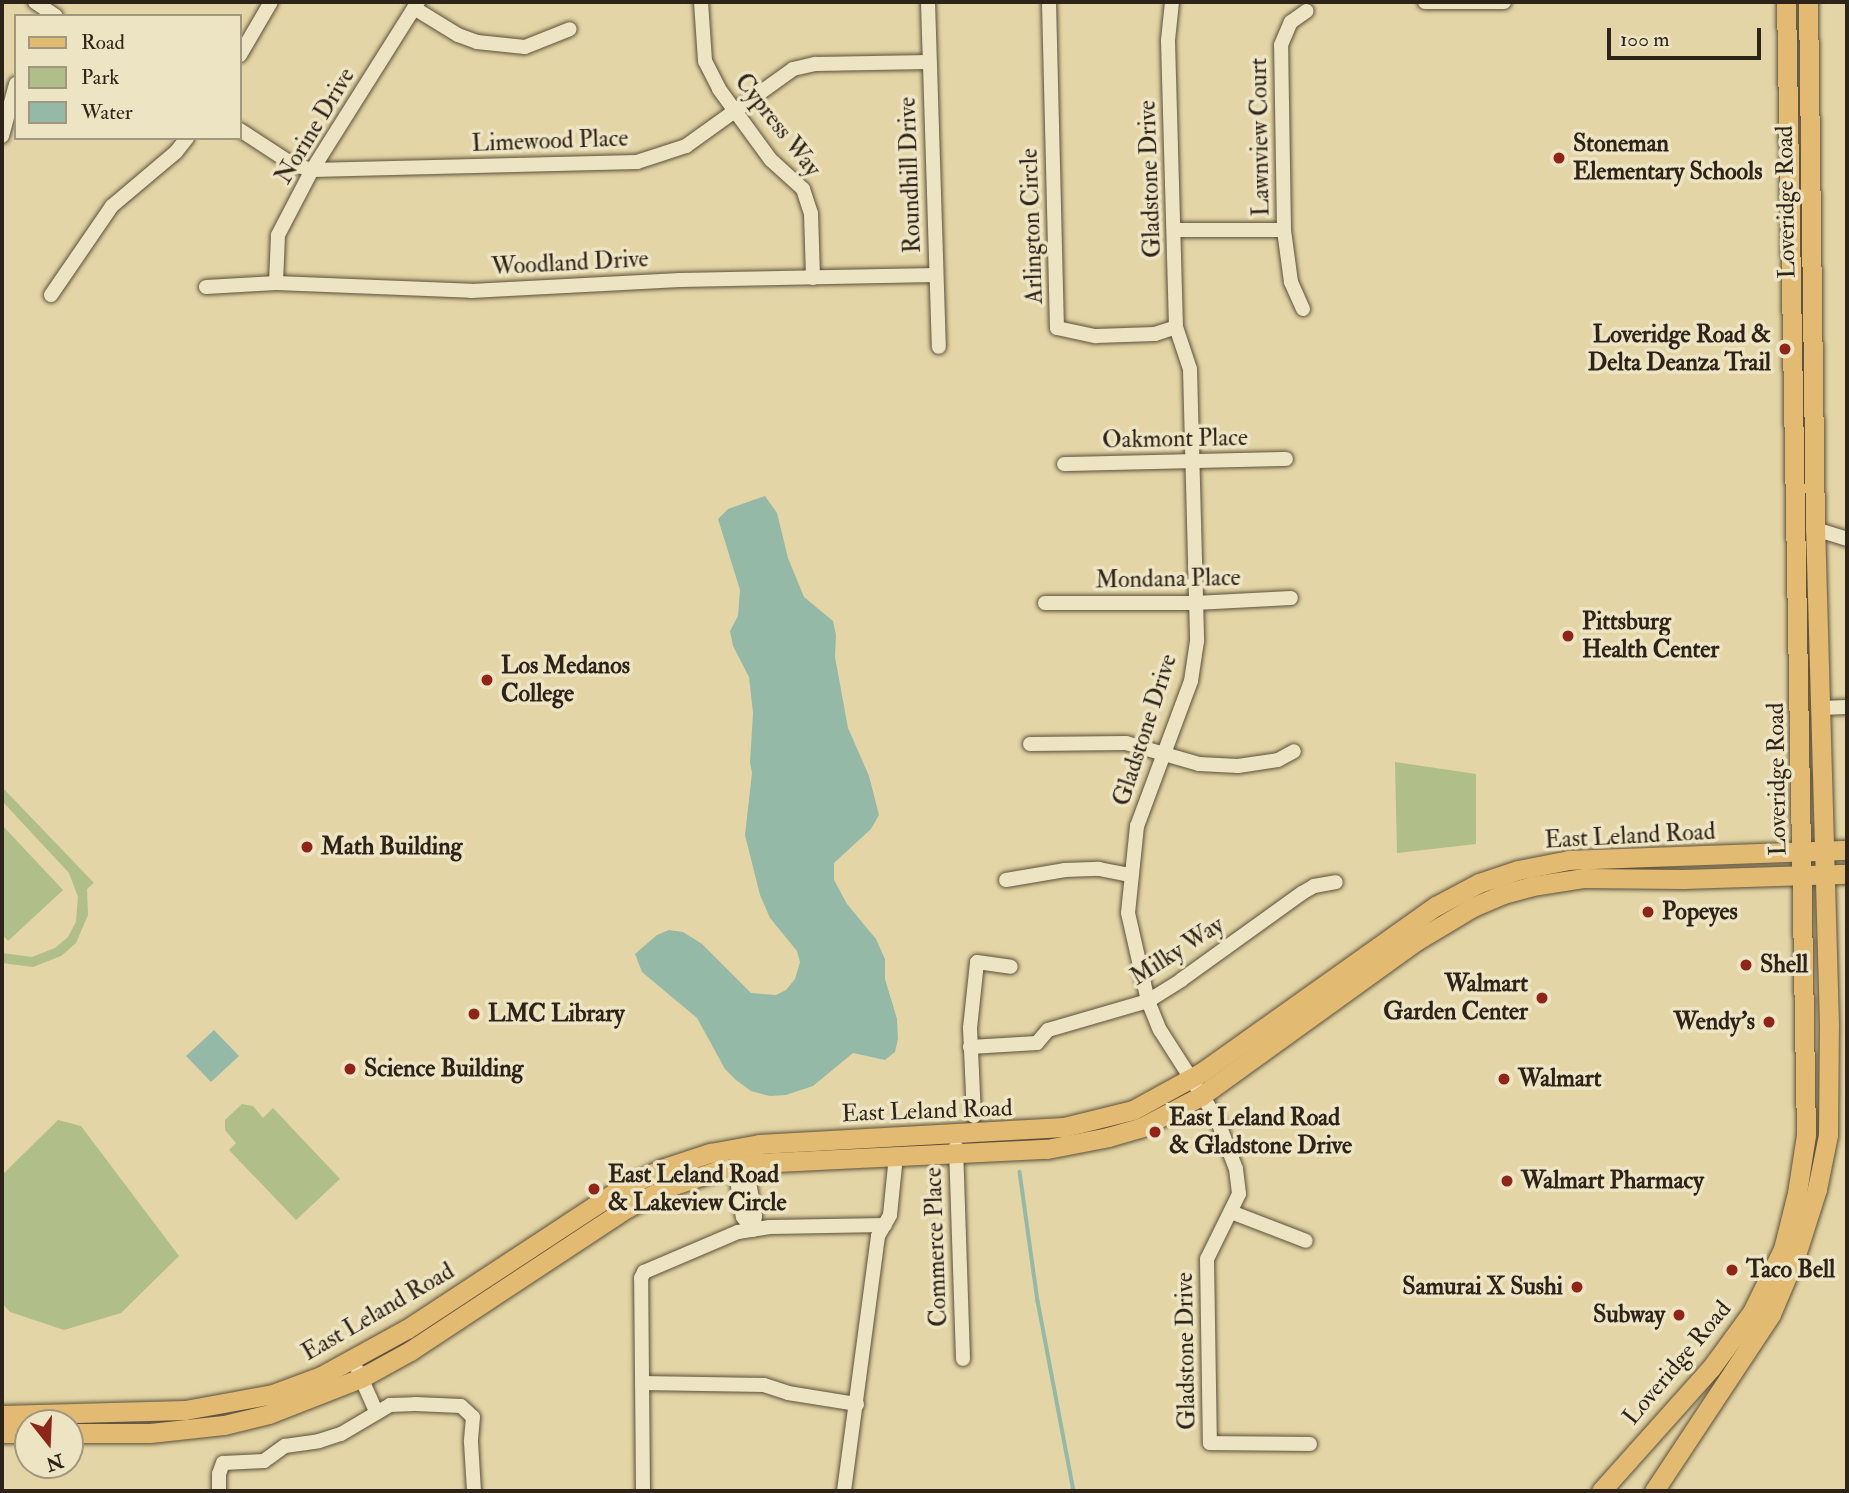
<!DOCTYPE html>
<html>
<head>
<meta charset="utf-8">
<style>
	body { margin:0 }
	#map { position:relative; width:1849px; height:1493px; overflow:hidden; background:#e3d5a5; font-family:"IM FELL Double Pica",serif }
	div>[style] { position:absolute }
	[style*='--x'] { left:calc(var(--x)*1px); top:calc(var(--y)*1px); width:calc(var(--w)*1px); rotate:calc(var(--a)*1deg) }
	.green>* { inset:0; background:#b0be89 }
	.water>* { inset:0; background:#95b9a7 }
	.stream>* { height:3.5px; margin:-1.75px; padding:0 1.75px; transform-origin:1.75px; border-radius:1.75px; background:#95b9a7 }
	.roads { filter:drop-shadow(0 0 2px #5b503b) drop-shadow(0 0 2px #5b503b) }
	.minor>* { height:14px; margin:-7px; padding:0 7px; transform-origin:7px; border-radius:7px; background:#ede4c4 }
	.major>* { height:19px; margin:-9.5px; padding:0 9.5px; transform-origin:9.5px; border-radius:9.5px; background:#e2ba72 }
	.dots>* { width:19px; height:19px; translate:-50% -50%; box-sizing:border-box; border:4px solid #ede4c4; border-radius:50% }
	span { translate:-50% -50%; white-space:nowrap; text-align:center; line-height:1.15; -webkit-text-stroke:7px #ede4c4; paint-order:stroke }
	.street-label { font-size:24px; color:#2e2318 }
	.poi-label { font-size:24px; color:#2e2318; font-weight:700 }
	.left { translate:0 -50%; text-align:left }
	.right { translate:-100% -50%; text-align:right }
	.frame { position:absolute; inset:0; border:4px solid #2e2318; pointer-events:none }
	.legend { position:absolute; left:14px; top:14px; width:228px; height:126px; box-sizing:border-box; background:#ede4c4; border:2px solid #a1977f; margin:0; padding:9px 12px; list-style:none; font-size:21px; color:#2e2318 }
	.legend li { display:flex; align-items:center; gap:14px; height:35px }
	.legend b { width:35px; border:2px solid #a1977f }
	.north { position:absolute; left:14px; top:1409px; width:70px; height:70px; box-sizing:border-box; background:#ede4c4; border:2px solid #a1977f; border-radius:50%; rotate:162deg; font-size:19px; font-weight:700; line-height:28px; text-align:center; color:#2e2318 }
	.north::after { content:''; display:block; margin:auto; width:24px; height:32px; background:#8f2418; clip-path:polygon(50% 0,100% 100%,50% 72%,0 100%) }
	.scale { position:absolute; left:1607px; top:28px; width:154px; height:32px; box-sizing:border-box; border:4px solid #2e2318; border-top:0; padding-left:9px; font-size:21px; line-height:24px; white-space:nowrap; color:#2e2318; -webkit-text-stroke:5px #ede4c4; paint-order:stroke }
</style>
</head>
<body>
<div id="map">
	<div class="green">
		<i style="clip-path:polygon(1395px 762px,1476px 774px,1476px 844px,1397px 853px)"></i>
		<i style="clip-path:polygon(2px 787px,94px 883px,87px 889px,88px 915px,76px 943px,61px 956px,33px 967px,2px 963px,2px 953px,32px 957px,55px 948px,68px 937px,76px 922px,78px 897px,69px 873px,2px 801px)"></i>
		<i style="clip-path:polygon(2px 825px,63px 890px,8px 941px,2px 934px)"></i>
		<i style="clip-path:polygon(242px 1104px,253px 1106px,263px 1118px,273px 1108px,340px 1179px,296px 1220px,229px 1150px,236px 1143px,225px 1130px,225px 1120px)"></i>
		<i style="clip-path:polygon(58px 1120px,81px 1126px,179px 1256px,121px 1313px,64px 1330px,10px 1312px,2px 1303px,2px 1175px)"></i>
	</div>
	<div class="water">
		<i style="clip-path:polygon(765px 496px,777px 513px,788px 558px,804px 597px,833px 621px,836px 635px,835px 657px,848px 728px,869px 776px,879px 815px,871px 829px,834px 863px,834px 880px,847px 904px,876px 939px,885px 959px,885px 979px,897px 1019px,898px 1039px,895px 1052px,885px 1060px,853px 1053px,813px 1086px,786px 1095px,770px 1096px,751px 1091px,736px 1080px,725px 1069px,697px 1018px,642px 972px,635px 954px,657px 935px,669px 930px,683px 932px,702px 944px,751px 993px,776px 995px,786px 990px,795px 979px,800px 962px,797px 951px,770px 918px,760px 895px,745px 835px,752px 773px,750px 762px,753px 713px,749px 677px,733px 646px,730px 631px,738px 616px,740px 590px,718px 519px,728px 509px)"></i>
		<i style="clip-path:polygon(214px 1030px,239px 1056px,211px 1082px,186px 1056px)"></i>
	</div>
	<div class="stream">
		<i style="--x:1020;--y:1172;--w:130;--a:82.1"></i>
		<i style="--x:1038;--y:1301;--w:193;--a:79.3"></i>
	</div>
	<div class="roads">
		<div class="minor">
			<i style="--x:35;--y:2;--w:25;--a:34"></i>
			<i style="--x:701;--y:2;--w:59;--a:86.1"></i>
			<i style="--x:705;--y:61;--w:31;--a:63"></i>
			<i style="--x:719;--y:89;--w:88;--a:53.8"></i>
			<i style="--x:771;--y:160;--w:43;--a:42.2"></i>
			<i style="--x:803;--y:189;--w:25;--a:72"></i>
			<i style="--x:811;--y:213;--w:65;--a:88.2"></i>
			<i style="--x:928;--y:2;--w:345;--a:88.2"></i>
			<i style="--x:1049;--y:2;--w:326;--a:88.6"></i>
			<i style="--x:1057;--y:328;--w:40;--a:12"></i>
			<i style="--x:1096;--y:336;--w:59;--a:-1.9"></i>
			<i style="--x:1155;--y:334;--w:22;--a:-18"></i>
			<i style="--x:1172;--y:2;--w:39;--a:96"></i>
			<i style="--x:1168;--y:41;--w:286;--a:88.4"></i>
			<i style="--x:1176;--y:327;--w:44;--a:71.6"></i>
			<i style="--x:1190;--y:369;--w:272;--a:88.5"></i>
			<i style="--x:1197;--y:641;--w:40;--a:98.5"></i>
			<i style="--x:1191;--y:681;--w:155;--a:110.4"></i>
			<i style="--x:1137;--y:826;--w:87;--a:95.9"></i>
			<i style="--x:1128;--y:913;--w:90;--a:77.2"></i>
			<i style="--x:1148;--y:1001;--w:31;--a:68"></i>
			<i style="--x:1160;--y:1030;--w:106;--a:57.4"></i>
			<i style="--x:1217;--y:1119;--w:53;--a:69.2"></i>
			<i style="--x:1236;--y:1169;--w:25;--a:83"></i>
			<i style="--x:1239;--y:1194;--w:72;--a:116.2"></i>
			<i style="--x:1207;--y:1259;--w:184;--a:89.1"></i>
			<i style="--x:1210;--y:1443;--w:100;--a:0.6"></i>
			<i style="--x:1425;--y:2;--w:79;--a:0"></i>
			<i style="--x:414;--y:8;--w:52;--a:31.5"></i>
			<i style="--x:458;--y:35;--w:20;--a:20"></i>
			<i style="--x:477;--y:42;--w:48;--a:5.9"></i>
			<i style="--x:525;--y:47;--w:48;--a:-21.8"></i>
			<i style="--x:240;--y:55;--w:61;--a:-59.7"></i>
			<i style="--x:240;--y:130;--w:62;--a:33.2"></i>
			<i style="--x:292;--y:164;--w:21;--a:17"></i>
			<i style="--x:312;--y:170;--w:325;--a:-1.4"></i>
			<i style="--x:637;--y:162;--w:52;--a:-18.1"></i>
			<i style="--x:686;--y:146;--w:132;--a:-35.7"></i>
			<i style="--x:793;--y:69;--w:23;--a:-13"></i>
			<i style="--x:815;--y:64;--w:114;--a:-1"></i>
			<i style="--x:2;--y:136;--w:54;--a:-74.9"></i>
			<i style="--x:1175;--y:230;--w:109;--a:0"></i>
			<i style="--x:276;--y:283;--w:48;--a:-87.6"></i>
			<i style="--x:278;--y:235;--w:73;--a:-62.4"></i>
			<i style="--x:312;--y:170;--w:199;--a:-57.8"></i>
			<i style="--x:206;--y:287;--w:70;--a:-3.3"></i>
			<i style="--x:276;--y:283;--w:195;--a:2.3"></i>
			<i style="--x:471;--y:291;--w:209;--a:-3"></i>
			<i style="--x:680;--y:280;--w:256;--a:-1.1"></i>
			<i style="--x:51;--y:295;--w:108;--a:-55.6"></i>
			<i style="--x:112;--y:206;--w:84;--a:-40.2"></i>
			<i style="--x:176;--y:152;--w:18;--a:-52"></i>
			<i style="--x:1303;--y:309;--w:30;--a:-114"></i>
			<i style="--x:1291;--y:282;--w:52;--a:-97.7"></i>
			<i style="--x:1284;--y:230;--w:185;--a:-90.9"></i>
			<i style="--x:1281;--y:45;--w:25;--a:-67"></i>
			<i style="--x:1291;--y:22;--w:19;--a:-35"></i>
			<i style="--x:1064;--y:464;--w:222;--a:-1.3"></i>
			<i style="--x:1815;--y:529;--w:34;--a:17"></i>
			<i style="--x:1045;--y:603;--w:150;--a:0"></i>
			<i style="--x:1195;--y:603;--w:96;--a:-3"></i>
			<i style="--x:1821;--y:708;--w:26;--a:-2"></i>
			<i style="--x:1030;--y:744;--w:96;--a:-0.6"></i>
			<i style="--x:1126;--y:743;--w:76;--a:16"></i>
			<i style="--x:1199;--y:764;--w:39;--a:3"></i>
			<i style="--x:1238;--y:766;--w:40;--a:-8.5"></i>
			<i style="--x:1278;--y:760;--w:18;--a:-29"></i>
			<i style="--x:1006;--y:880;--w:60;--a:-9.6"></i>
			<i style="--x:1065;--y:870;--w:34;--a:-2"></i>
			<i style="--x:1099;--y:869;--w:32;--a:11"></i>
			<i style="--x:970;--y:1047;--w:67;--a:-3.4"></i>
			<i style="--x:1037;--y:1043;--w:17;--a:-50"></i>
			<i style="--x:1048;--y:1030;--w:104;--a:-16.2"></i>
			<i style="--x:1148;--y:1001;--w:39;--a:-32"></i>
			<i style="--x:1181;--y:980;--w:149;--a:-35.7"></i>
			<i style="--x:1302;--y:893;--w:14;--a:-30"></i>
			<i style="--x:1314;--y:886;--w:22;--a:-10"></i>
			<i style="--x:974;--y:1116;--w:88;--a:-92.6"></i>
			<i style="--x:970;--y:1028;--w:66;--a:-83.9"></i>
			<i style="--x:977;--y:962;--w:34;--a:8"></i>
			<i style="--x:956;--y:1147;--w:212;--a:88.1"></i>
			<i style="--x:738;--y:1159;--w:21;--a:93"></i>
			<i style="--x:737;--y:1180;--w:37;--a:81"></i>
			<i style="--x:743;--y:1217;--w:16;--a:52"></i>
			<i style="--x:753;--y:1230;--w:14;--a:-82"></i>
			<i style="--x:755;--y:1216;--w:41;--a:-99.9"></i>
			<i style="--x:748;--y:1176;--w:13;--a:-129"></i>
			<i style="--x:1231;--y:1212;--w:80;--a:21.1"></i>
			<i style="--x:358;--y:1371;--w:44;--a:65.8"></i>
			<i style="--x:642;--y:1383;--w:122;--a:0.9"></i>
			<i style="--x:764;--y:1385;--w:25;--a:18"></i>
			<i style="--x:788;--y:1393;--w:70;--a:9.1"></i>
			<i style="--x:219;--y:1491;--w:17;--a:-90"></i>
			<i style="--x:219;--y:1474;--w:12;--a:-70"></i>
			<i style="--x:223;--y:1463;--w:41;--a:-2.8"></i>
			<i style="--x:264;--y:1461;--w:26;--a:-36"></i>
			<i style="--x:285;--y:1446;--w:34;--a:-8"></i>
			<i style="--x:319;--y:1441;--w:23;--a:-18"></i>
			<i style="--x:341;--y:1434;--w:57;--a:-30.6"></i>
			<i style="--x:390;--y:1405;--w:25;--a:-2"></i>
			<i style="--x:415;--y:1404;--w:46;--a:2.5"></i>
			<i style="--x:461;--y:1406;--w:16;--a:43"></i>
			<i style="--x:473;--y:1417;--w:25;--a:95"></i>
			<i style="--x:471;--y:1442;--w:49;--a:86.5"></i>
			<i style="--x:643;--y:1491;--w:213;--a:-90.5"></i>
			<i style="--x:641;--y:1278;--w:7;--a:-63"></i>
			<i style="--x:644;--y:1272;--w:102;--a:-23.1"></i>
			<i style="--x:738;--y:1232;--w:32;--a:-9"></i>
			<i style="--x:770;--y:1227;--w:115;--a:-1"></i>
			<i style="--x:844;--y:1491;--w:257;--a:-82.4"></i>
			<i style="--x:878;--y:1236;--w:24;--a:-60"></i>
			<i style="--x:890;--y:1215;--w:59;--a:-84.2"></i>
		</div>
		<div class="major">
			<i style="--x:2;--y:1415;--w:183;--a:-1.6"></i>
			<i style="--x:185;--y:1410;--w:89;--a:-10.3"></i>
			<i style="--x:273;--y:1394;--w:51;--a:-20.6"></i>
			<i style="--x:321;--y:1376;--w:98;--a:-28.7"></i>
			<i style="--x:407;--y:1329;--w:248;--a:-33.3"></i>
			<i style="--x:614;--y:1193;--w:53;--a:-27.1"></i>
			<i style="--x:661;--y:1169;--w:52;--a:-18.1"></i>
			<i style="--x:710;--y:1153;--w:50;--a:-10.4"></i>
			<i style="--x:759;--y:1144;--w:305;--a:-3.2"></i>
			<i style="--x:1064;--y:1127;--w:71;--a:-13.8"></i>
			<i style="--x:1133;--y:1110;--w:79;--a:-28.8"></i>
			<i style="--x:1202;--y:1072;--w:287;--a:-35.4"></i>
			<i style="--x:1436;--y:906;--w:49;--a:-28.1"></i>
			<i style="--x:1479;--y:883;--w:41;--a:-18.4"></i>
			<i style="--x:1518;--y:870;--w:52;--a:-11.1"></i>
			<i style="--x:1569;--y:860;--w:278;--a:-2.1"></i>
			<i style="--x:2;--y:1433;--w:26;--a:0"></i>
			<i style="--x:70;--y:1433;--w:80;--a:0"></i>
			<i style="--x:150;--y:1433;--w:74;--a:-6.2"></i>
			<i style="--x:224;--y:1425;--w:46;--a:-13.7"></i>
			<i style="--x:269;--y:1414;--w:99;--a:-21.4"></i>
			<i style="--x:361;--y:1378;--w:56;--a:-28.9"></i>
			<i style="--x:410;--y:1351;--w:260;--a:-33.4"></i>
			<i style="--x:627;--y:1208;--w:46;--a:-27.1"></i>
			<i style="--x:668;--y:1187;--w:51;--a:-18.4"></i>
			<i style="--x:716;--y:1171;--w:41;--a:-11.3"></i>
			<i style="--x:756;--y:1163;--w:291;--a:-2.8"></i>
			<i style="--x:1047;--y:1149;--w:62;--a:-11.1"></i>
			<i style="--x:1108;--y:1137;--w:35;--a:-16"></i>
			<i style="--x:1142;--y:1127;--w:67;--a:-27.7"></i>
			<i style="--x:1201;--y:1096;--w:265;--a:-35.8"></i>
			<i style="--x:1416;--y:941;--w:66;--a:-30.8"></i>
			<i style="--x:1473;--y:907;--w:33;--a:-23"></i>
			<i style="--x:1503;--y:894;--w:30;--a:-15"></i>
			<i style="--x:1532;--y:886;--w:53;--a:-8.7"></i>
			<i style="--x:1584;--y:878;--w:100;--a:0.6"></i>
			<i style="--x:1684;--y:879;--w:163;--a:-1.8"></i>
			<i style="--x:1601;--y:1491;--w:165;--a:-48.2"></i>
			<i style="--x:1711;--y:1368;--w:69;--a:-53.8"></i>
			<i style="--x:1752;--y:1312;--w:70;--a:-63.8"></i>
			<i style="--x:1783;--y:1249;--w:58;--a:-76"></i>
			<i style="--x:1797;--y:1193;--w:59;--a:-81.2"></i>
			<i style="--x:1806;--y:1135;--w:1133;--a:-91.01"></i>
			<i style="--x:1654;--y:1491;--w:212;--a:-56.5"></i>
			<i style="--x:1771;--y:1314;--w:64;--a:-67"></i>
			<i style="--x:1796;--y:1255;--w:69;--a:-72.3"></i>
			<i style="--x:1817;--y:1189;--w:55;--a:-78.5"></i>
			<i style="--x:1828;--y:1135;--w:110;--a:-89.5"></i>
			<i style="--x:1829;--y:1025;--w:496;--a:-91.6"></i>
			<i style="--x:1815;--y:529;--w:527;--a:-90.76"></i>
		</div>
	</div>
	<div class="dots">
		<i style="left:1559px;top:158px;background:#8f2418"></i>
		<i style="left:1785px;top:349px;background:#8f2418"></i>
		<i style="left:1568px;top:636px;background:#8f2418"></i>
		<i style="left:487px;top:680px;background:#8f2418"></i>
		<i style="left:307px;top:847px;background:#8f2418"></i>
		<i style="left:1648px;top:912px;background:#8f2418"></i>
		<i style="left:1746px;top:965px;background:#8f2418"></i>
		<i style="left:1542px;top:998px;background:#8f2418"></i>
		<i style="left:474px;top:1014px;background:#8f2418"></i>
		<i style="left:1769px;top:1022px;background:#8f2418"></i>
		<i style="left:350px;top:1069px;background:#8f2418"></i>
		<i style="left:1504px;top:1079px;background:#8f2418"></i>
		<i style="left:1155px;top:1132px;background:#8f2418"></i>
		<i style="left:1507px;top:1181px;background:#8f2418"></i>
		<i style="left:594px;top:1189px;background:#8f2418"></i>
		<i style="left:1732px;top:1270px;background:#8f2418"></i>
		<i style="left:1577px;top:1287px;background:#8f2418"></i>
		<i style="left:1679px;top:1315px;background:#8f2418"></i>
	</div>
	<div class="street-label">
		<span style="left:778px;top:125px;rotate:52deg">Cypress Way</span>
		<span style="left:315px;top:126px;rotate:-59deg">Norine Drive</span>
		<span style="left:1260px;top:137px;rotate:-91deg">Lawnview Court</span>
		<span style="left:550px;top:141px;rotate:-2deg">Limewood Place</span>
		<span style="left:910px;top:175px;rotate:-92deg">Roundhill Drive</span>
		<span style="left:1150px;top:179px;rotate:-92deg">Gladstone Drive</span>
		<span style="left:1786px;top:202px;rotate:-91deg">Loveridge Road</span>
		<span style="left:1032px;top:226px;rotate:-92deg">Arlington Circle</span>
		<span style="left:570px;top:263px;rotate:-3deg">Woodland Drive</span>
		<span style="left:1175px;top:439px;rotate:-1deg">Oakmont Place</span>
		<span style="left:1168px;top:579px;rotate:-1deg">Mondana Place</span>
		<span style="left:1145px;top:730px;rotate:-72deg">Gladstone Drive</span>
		<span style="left:1777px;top:779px;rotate:-91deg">Loveridge Road</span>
		<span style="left:1630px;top:836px;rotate:-3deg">East Leland Road</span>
		<span style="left:1177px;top:951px;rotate:-33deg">Milky Way</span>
		<span style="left:927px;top:1111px;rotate:-2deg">East Leland Road</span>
		<span style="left:936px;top:1247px;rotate:-92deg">Commerce Place</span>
		<span style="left:378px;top:1312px;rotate:-30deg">East Leland Road</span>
		<span style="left:1186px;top:1351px;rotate:-91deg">Gladstone Drive</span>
		<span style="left:1677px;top:1363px;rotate:-50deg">Loveridge Road</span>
	</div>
	<div class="poi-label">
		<span class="left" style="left:1573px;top:158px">Stoneman<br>Elementary Schools</span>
		<span class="right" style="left:1771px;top:349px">Loveridge Road &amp;<br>Delta Deanza Trail</span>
		<span class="left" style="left:1582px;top:636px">Pittsburg<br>Health Center</span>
		<span class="left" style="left:501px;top:680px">Los Medanos<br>College</span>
		<span class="left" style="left:321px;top:847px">Math Building</span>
		<span class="left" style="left:1662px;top:912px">Popeyes</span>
		<span class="left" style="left:1760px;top:965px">Shell</span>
		<span class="right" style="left:1528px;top:998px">Walmart<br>Garden Center</span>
		<span class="left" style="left:488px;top:1014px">LMC Library</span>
		<span class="right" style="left:1755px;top:1022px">Wendy's</span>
		<span class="left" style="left:364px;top:1069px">Science Building</span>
		<span class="left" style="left:1518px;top:1079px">Walmart</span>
		<span class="left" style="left:1169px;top:1132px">East Leland Road<br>&amp; Gladstone Drive</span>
		<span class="left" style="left:608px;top:1189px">East Leland Road<br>&amp; Lakeview Circle</span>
		<span class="left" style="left:1521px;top:1181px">Walmart Pharmacy</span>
		<span class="left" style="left:1746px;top:1270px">Taco Bell</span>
		<span class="right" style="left:1563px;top:1287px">Samurai X Sushi</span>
		<span class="right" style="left:1665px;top:1315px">Subway</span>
	</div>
	<div class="frame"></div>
	<ul class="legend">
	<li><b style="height:9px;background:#e2ba72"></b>Road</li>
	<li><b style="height:19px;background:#b0be89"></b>Park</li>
	<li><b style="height:19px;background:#95b9a7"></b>Water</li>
	</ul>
	<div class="north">N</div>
	<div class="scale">100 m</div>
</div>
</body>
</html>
